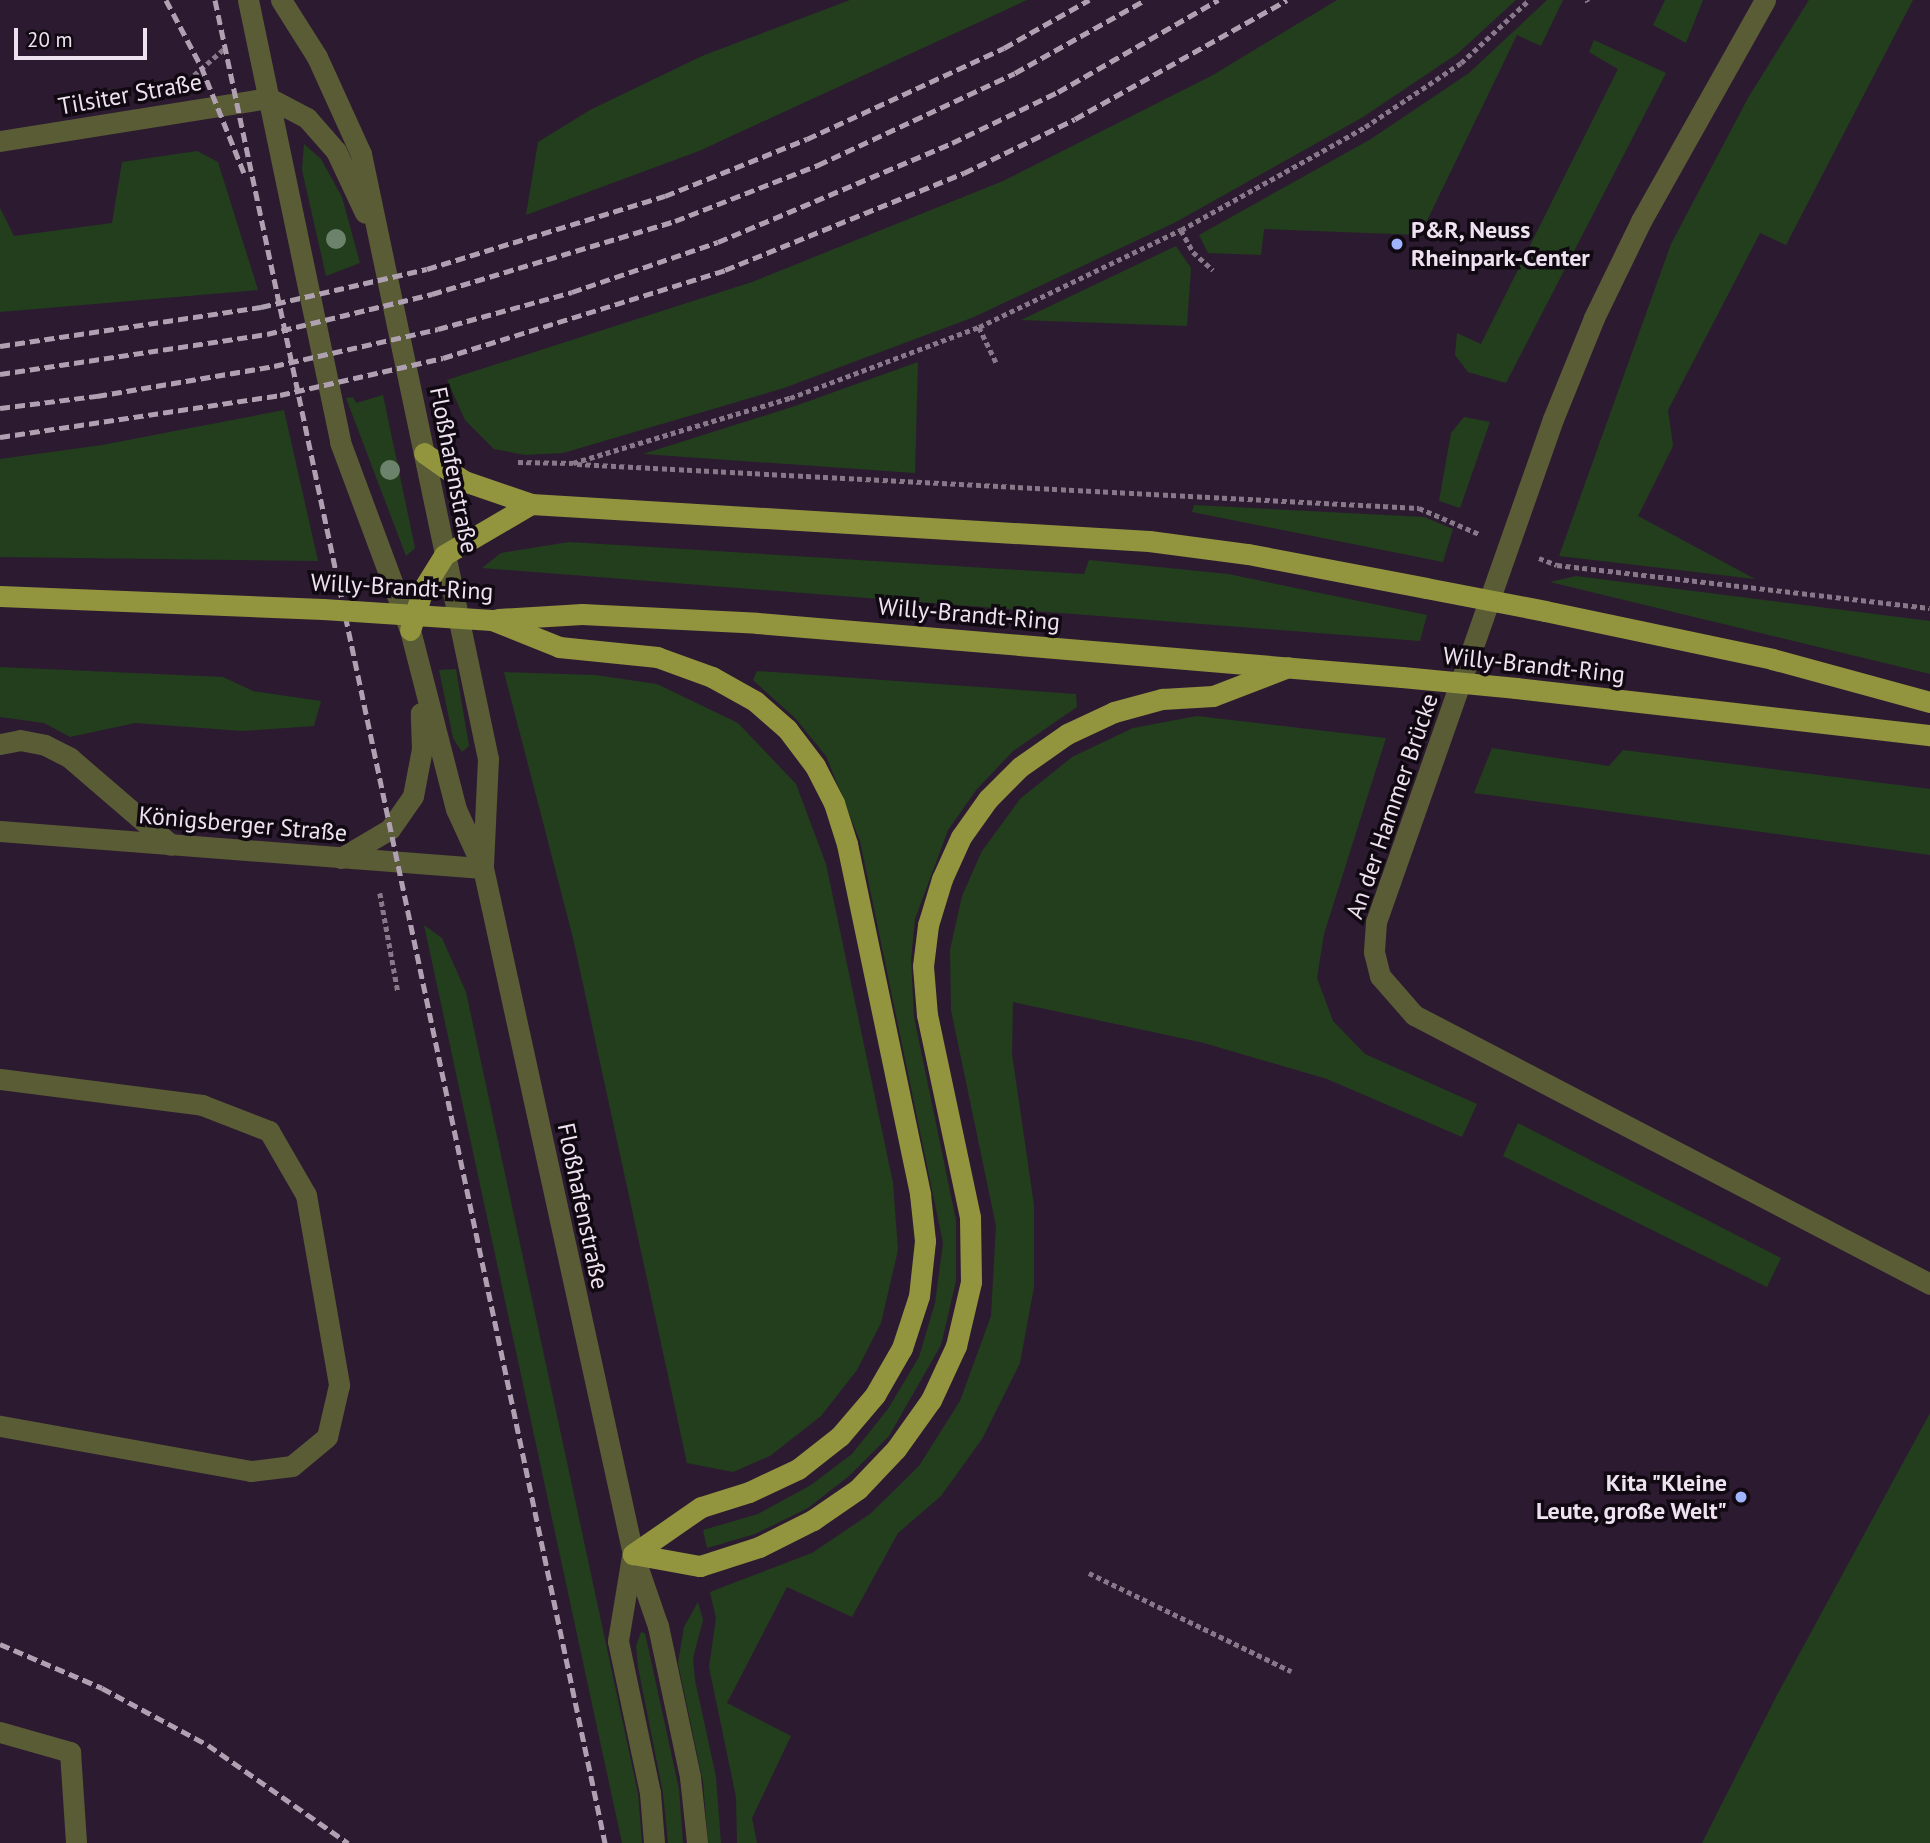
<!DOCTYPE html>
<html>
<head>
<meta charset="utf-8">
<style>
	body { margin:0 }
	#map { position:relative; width:1930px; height:1843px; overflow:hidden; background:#2c1b30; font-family:"PT Sans",sans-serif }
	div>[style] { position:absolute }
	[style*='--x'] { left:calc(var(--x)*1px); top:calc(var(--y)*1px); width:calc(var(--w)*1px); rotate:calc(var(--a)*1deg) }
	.green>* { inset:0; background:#223e1d }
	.path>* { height:4.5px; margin-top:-2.25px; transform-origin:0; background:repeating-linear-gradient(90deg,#87798a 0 5px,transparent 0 8.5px) }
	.lane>* { height:21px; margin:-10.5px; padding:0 10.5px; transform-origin:10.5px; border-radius:10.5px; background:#5a5c35 }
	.street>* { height:21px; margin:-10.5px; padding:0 10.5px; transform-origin:10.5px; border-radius:10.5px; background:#5a5c35 }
	.primary>* { height:21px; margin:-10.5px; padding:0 10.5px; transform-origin:10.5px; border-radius:10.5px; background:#92953e }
	.rail>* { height:5px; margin-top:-2.5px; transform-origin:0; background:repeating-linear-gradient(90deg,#afa1b2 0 10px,transparent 0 15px) }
	.primary-bridge>* { height:21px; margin:-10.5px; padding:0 10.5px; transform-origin:10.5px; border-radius:10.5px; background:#92953e }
	.trees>* { width:20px; height:20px; margin:-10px; border-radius:50%; background:#6d826a }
	.dots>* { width:19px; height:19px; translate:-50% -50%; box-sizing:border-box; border:4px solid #100912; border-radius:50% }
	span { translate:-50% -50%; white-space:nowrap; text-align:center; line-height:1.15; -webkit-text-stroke:7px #100912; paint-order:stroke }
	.street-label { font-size:24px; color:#eee2f0 }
	.poi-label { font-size:24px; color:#eee2f0; font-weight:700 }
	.left { translate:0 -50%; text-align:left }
	.right { translate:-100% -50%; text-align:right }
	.scale { position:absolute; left:14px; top:28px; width:133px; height:32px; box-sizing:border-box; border:4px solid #eee2f0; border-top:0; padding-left:9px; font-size:21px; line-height:24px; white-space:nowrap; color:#eee2f0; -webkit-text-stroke:5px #100912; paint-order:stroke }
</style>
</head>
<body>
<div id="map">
	<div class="green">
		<i style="clip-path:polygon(850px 0,1027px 0,699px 151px,526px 215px,538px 142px,590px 110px,702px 56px)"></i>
		<i style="clip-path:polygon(1337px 0,1516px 0,1457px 54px,1363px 117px,1176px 222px,974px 317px,784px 388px,563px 453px,525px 455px,494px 449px,465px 420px,447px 380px,752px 282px,1003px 181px,1213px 75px)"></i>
		<i style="clip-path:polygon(1547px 0,1563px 0,1541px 46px,1517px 35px,1420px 235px,1264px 229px,1261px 255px,1208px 253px,1199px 235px,1371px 139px,1469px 73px)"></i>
		<i style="clip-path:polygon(1665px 0,1703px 0,1686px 43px,1653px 25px)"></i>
		<i style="clip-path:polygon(1809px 0,1913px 0,1786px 245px,1760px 233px,1668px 410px,1673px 446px,1638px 516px,1755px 579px,1559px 556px,1671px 244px,1748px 98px)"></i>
		<i style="clip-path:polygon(1594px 40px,1666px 73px,1506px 383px,1468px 372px,1455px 355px,1457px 333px,1481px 344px,1618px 69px,1589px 52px)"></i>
		<i style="clip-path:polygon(304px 144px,321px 159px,342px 197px,360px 263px,326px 276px,302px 170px)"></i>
		<i style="clip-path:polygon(197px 151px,218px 162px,258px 290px,0 312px,0 208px,14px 236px,112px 223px,122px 162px)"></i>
		<i style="clip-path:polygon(1176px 246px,1191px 268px,1187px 326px,1021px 320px)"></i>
		<i style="clip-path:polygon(918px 362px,915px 473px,643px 454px,795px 406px)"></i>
		<i style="clip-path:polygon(383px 395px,415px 548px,406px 556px,346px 398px,353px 397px,356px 403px)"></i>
		<i style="clip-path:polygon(284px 410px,318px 561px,0 557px,0 459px,102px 445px)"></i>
		<i style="clip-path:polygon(1464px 417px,1490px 422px,1460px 508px,1439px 501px,1451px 433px)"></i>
		<i style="clip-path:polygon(1194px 505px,1424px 517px,1453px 529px,1443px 562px,1192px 512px)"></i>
		<i style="clip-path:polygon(569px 542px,1084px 574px,1089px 560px,1228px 574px,1427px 615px,1420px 641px,482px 568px,501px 553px)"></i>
		<i style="clip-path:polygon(1576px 576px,1930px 621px,1930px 674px,1550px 582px)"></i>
		<i style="clip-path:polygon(0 667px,223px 677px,253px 691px,321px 701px,314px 726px,242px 731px,135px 723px,70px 737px,44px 723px,0 717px)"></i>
		<i style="clip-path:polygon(456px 669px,469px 746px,462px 752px,453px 738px,439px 670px)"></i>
		<i style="clip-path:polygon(757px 671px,1076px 694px,1077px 707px,1013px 751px,977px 789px,948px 830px,915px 919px,911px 960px,914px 1017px,956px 1220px,956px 1281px,941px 1345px,889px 1436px,849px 1476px,808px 1508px,755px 1534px,707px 1548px,703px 1530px,758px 1514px,811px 1485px,852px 1454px,888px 1409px,919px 1357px,935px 1303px,943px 1243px,860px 841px,826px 756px,795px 718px,753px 680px)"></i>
		<i style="clip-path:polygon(504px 672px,595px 675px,657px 684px,738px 723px,796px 784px,826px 864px,893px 1183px,898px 1250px,881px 1323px,857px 1370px,821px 1416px,770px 1456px,733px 1472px,687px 1463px,573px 938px)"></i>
		<i style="clip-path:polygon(1197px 716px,1386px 738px,1324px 934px,1317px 978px,1333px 1021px,1365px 1054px,1477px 1104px,1462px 1137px,1327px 1079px,1204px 1043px,1013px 1002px,1012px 1054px,1034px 1205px,1034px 1287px,1020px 1363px,982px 1439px,941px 1496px,898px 1533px,852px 1617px,787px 1587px,727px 1703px,791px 1736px,752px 1818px,757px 1843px,737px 1843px,736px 1797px,709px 1667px,716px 1618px,710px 1592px,812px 1553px,870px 1514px,919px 1466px,960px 1401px,991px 1316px,996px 1226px,951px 1010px,950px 950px,962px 896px,982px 851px,1020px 799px,1072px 757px,1133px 728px)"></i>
		<i style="clip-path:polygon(1492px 748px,1609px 766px,1623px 750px,1930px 789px,1930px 855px,1474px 793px)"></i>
		<i style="clip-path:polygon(424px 925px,442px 938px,466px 992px,638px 1793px,642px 1843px,622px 1843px)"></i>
		<i style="clip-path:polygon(1518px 1123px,1781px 1258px,1767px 1287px,1503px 1156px)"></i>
		<i style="clip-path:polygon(1930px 1413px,1930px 1843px,1702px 1843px,1777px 1695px)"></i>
		<i style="clip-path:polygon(698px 1602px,703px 1620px,693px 1658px,695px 1680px,716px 1777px,721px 1843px,708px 1843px,703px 1782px,678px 1663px,684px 1627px)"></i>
		<i style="clip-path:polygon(641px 1632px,645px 1633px,679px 1789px,683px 1843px,668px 1843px,663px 1793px,638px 1667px,636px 1646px)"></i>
	</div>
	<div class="path">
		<i style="--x:1587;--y:0;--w:2;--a:63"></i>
		<i style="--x:194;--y:75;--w:40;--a:-41"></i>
		<i style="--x:1181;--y:230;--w:25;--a:61"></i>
		<i style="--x:1193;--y:252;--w:27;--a:42"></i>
		<i style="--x:979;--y:327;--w:41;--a:64.1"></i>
		<i style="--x:518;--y:462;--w:55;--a:1"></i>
		<i style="--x:573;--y:463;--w:227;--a:-16.7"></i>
		<i style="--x:790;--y:398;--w:202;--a:-20.6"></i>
		<i style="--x:979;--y:327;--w:224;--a:-25.7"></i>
		<i style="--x:1181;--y:230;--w:211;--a:-29.2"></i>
		<i style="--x:1365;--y:127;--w:115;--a:-33.7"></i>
		<i style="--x:1461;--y:63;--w:93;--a:-42.8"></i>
		<i style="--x:577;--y:464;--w:843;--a:2.99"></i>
		<i style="--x:1419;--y:508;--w:65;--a:23.4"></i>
		<i style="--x:1539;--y:558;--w:19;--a:21"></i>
		<i style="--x:1557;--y:565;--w:375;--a:6.6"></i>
		<i style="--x:380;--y:893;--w:101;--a:79.7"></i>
		<i style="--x:1089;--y:1573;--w:225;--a:25.9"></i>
	</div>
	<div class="lane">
		<i style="--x:0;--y:1079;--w:204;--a:7.3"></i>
		<i style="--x:202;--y:1105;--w:72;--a:21.2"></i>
		<i style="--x:269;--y:1131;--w:74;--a:60"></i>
		<i style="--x:306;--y:1195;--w:193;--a:80.1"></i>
		<i style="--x:339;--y:1385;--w:53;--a:103"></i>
		<i style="--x:327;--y:1437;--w:45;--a:140.4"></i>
		<i style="--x:292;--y:1466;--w:41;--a:173"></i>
		<i style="--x:251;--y:1471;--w:255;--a:-169.8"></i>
		<i style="--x:0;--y:1732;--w:73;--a:15.9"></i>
	</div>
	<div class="street">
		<i style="--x:248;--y:0;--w:451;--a:78.2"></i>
		<i style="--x:340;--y:442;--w:201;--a:69.6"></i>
		<i style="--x:410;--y:630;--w:185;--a:75.6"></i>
		<i style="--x:456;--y:809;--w:65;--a:65.4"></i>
		<i style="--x:483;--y:868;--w:702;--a:77.67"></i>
		<i style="--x:633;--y:1554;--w:76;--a:70.9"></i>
		<i style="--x:658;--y:1626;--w:154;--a:78"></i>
		<i style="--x:690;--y:1777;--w:66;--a:83.9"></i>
		<i style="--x:281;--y:0;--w:67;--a:57.7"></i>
		<i style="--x:317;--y:57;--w:107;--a:65.6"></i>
		<i style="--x:361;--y:154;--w:618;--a:78.14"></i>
		<i style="--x:488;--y:759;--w:105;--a:92.7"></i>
		<i style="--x:1765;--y:0;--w:253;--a:119.3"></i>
		<i style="--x:1641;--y:221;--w:108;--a:115.9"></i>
		<i style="--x:1594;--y:318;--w:109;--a:112.1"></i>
		<i style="--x:1553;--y:419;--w:533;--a:109.39"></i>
		<i style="--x:1376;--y:922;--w:30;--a:94"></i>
		<i style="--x:1374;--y:952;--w:25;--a:76"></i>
		<i style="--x:1380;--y:976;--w:52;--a:48.9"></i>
		<i style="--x:1414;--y:1015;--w:582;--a:27.53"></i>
		<i style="--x:269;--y:98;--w:43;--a:27.8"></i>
		<i style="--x:307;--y:118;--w:44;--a:48.7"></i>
		<i style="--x:336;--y:151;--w:68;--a:64.9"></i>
		<i style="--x:0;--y:141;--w:272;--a:-9.1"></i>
		<i style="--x:0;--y:744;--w:20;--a:-11"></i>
		<i style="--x:20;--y:740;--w:25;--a:11"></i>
		<i style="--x:45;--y:745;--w:28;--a:27"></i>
		<i style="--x:70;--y:758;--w:133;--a:40.7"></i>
		<i style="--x:0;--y:831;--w:484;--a:4.4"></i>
		<i style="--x:341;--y:858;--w:57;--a:-30.6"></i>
		<i style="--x:390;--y:829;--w:40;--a:-55.1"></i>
		<i style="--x:413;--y:796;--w:48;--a:-79.2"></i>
		<i style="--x:422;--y:749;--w:36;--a:-92"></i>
		<i style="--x:632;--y:1556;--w:86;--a:99.4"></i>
		<i style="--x:618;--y:1641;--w:155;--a:78.1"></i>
		<i style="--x:650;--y:1793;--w:50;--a:85.4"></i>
		<i style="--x:70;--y:1752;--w:91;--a:86.2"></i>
	</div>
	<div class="primary">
		<i style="--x:424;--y:453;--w:49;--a:35"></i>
		<i style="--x:464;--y:481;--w:71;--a:18.9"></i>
		<i style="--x:531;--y:504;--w:619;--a:3.43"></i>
		<i style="--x:1149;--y:541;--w:100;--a:7.5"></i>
		<i style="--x:1248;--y:554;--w:181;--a:10.8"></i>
		<i style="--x:0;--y:596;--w:323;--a:2.3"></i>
		<i style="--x:1545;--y:611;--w:232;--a:11.9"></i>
		<i style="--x:1772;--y:659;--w:164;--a:15.2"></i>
		<i style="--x:498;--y:619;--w:84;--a:-3.4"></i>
		<i style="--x:582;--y:614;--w:175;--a:2.9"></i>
		<i style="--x:757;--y:623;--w:647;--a:4.79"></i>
		<i style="--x:492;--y:620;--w:72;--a:21.9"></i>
		<i style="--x:559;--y:647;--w:99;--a:5.8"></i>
		<i style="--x:657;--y:657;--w:59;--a:20"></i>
		<i style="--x:712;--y:677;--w:49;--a:29.2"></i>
		<i style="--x:755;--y:701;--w:43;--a:41.2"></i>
		<i style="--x:787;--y:729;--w:46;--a:52.9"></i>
		<i style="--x:815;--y:766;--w:42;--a:62.8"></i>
		<i style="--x:834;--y:803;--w:43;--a:72.4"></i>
		<i style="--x:847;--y:844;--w:358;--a:78.2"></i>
		<i style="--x:920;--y:1194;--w:47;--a:83.9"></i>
		<i style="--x:925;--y:1241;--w:55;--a:96.2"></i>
		<i style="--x:919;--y:1296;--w:55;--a:108.1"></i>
		<i style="--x:902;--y:1348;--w:54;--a:119.9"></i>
		<i style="--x:875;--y:1395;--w:54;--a:130.5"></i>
		<i style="--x:840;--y:1436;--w:53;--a:141.8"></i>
		<i style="--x:798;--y:1469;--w:54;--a:154.9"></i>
		<i style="--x:749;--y:1492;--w:50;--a:162.6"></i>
		<i style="--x:701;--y:1507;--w:83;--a:145.3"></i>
		<i style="--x:410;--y:630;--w:43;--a:-72.4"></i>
		<i style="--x:423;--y:589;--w:40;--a:-58"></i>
		<i style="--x:444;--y:555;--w:101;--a:-30.4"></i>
		<i style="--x:1516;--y:688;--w:417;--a:6.5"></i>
		<i style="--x:633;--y:1554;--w:68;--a:10.2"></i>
		<i style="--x:700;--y:1566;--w:62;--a:-17.9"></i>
		<i style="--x:759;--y:1547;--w:60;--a:-26.6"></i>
		<i style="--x:813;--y:1520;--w:55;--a:-34.6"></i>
		<i style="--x:858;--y:1489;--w:55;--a:-46.5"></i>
		<i style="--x:896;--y:1449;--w:60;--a:-54.5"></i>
		<i style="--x:931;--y:1400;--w:60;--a:-65.2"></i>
		<i style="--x:956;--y:1346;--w:66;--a:-76.8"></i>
		<i style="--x:971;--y:1282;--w:65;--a:-90.9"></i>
		<i style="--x:970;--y:1217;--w:207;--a:-102"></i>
		<i style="--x:927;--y:1015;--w:49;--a:-94.7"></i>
		<i style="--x:923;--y:966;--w:41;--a:-83"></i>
		<i style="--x:928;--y:925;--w:48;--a:-73.1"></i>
		<i style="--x:942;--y:879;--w:46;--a:-65.7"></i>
		<i style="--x:961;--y:837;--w:47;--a:-54.6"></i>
		<i style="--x:988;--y:799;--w:45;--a:-45"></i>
		<i style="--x:1020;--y:767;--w:57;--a:-35.1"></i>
		<i style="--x:1067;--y:734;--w:52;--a:-25.1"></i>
		<i style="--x:1114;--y:712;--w:50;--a:-15.2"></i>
		<i style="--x:1162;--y:699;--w:51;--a:-3.4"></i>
		<i style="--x:1213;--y:696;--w:80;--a:-21.1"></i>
	</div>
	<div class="rail">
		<i style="--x:166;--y:0;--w:75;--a:62.1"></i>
		<i style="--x:201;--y:66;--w:115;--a:68.1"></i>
		<i style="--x:215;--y:0;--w:1884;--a:78.05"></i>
		<i style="--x:0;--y:346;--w:264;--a:-8.5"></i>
		<i style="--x:261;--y:307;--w:170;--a:-12.9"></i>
		<i style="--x:427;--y:269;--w:249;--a:-17.1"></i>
		<i style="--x:665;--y:196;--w:153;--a:-21.9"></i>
		<i style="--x:807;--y:139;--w:217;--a:-24.8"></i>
		<i style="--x:1004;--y:48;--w:98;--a:-29.5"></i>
		<i style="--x:0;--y:374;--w:270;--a:-8.5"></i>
		<i style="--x:267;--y:334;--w:170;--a:-13.6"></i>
		<i style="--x:432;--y:294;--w:254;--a:-16.7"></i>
		<i style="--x:675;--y:221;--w:154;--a:-21.4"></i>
		<i style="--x:818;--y:165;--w:217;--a:-25"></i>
		<i style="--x:1015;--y:73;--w:149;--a:-29.3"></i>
		<i style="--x:0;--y:408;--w:98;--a:-7.1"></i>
		<i style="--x:97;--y:396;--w:180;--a:-9.6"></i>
		<i style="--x:274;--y:366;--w:168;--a:-12.7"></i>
		<i style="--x:438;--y:329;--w:139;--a:-15.4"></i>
		<i style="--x:572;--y:292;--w:154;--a:-18.9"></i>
		<i style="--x:718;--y:242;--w:254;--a:-22.9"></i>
		<i style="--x:952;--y:143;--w:118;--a:-25.7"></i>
		<i style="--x:1058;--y:92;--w:185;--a:-29.9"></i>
		<i style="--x:0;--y:437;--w:283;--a:-8.5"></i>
		<i style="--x:280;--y:395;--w:167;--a:-12.8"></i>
		<i style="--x:443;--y:358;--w:295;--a:-17.3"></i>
		<i style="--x:725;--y:270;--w:258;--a:-22.1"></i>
		<i style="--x:964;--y:173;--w:123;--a:-25.9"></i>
		<i style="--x:1075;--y:119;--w:243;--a:-29.3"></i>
		<i style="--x:0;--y:1644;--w:111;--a:23.3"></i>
		<i style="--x:102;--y:1688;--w:120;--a:28.3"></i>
		<i style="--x:208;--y:1745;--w:171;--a:35"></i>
	</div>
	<div class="primary-bridge">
		<i style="--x:1426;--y:588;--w:121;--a:10.9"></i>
		<i style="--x:323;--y:609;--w:169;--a:3.7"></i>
		<i style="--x:1402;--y:677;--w:115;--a:5.5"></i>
	</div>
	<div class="trees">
		<i style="left:336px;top:239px"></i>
		<i style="left:390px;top:470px"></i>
	</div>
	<div class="dots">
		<i style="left:1397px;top:244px;background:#a0b3fd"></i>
		<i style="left:1741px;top:1497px;background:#a0b3fd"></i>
	</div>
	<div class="street-label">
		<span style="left:130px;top:94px;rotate:-10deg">Tilsiter Straße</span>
		<span style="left:454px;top:470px;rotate:79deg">Floßhafenstraße</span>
		<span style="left:402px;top:587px;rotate:3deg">Willy-Brandt-Ring</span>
		<span style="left:969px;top:614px;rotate:5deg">Willy-Brandt-Ring</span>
		<span style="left:1534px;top:665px;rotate:6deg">Willy-Brandt-Ring</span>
		<span style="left:1392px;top:806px;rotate:-71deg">An der Hammer Brücke</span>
		<span style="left:243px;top:824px;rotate:5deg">Königsberger Straße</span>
		<span style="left:583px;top:1206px;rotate:78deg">Floßhafenstraße</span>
	</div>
	<div class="poi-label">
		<span class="left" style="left:1411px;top:244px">P&amp;R, Neuss<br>Rheinpark-Center</span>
		<span class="right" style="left:1727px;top:1497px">Kita "Kleine<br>Leute, große Welt"</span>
	</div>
	<div class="scale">20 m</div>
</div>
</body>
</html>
